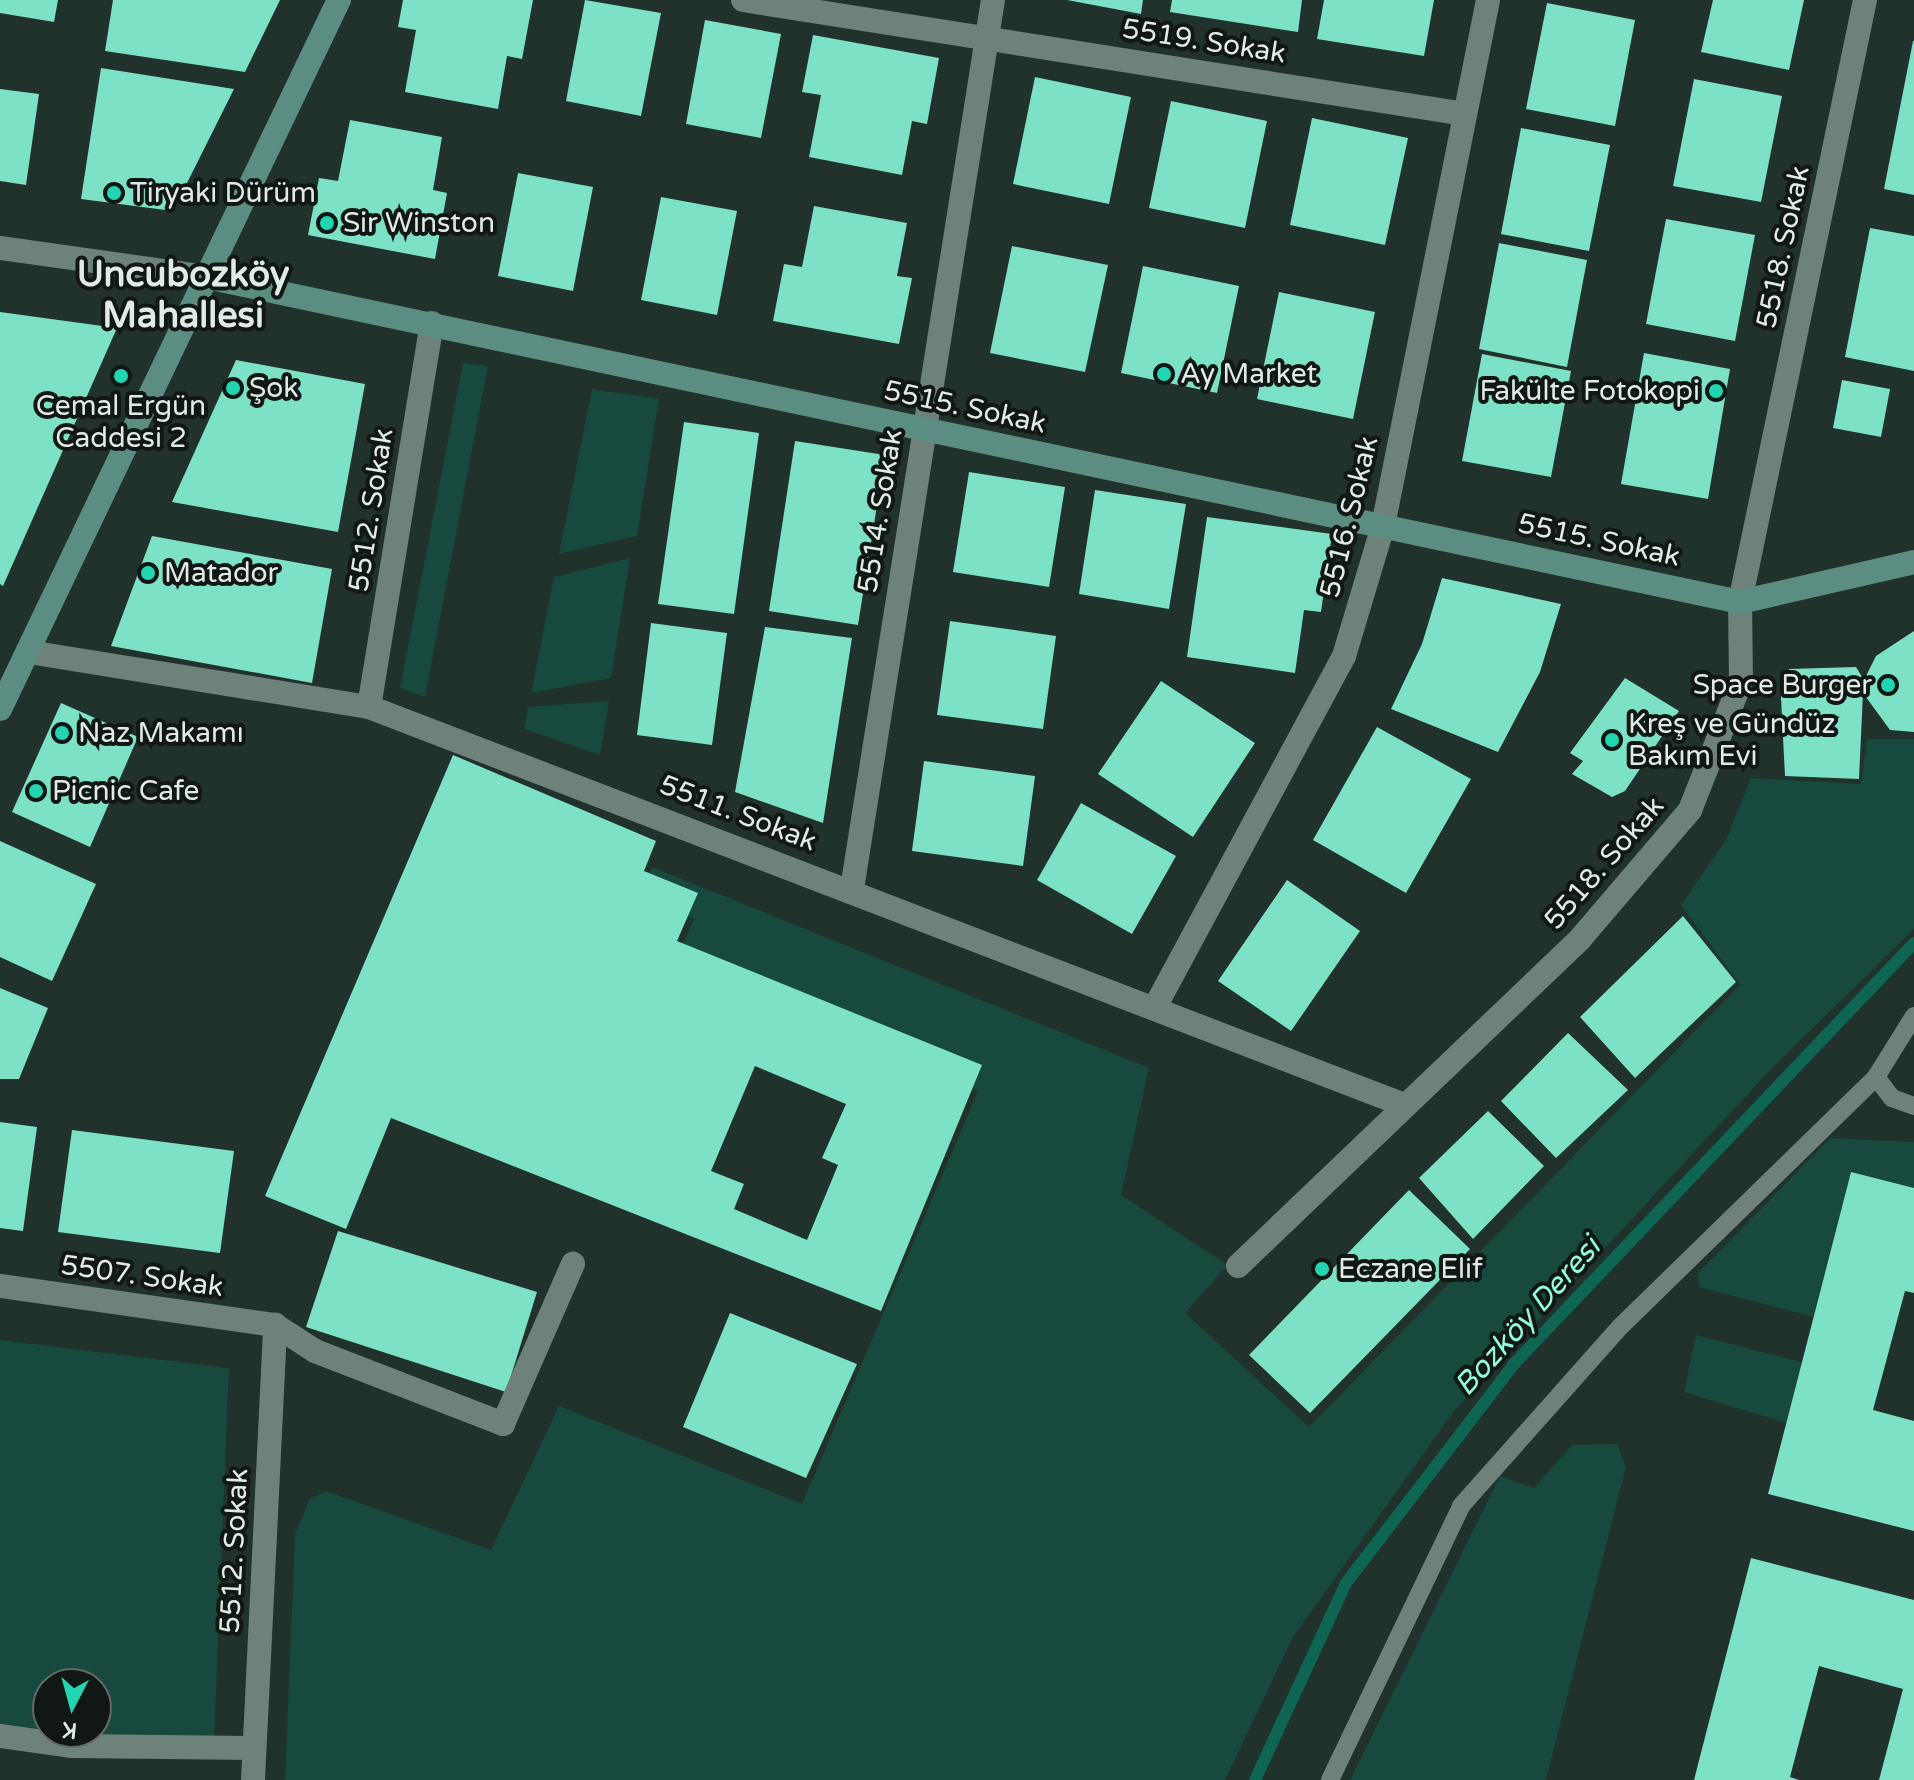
<!DOCTYPE html>
<html>
<head>
<meta charset="utf-8">
<style>
	body { margin:0 }
	#map { position:relative; width:1914px; height:1780px; overflow:hidden; background:#21312c; font-family:"Varela Round",sans-serif }
	div>[style] { position:absolute }
	[style*='--x'] { left:calc(var(--x)*1px); top:calc(var(--y)*1px); width:calc(var(--w)*1px); rotate:calc(var(--a)*1deg) }
	.green>* { inset:0; background:#17493c }
	.stream>* { height:12px; margin:-6px; padding:0 6px; transform-origin:6px; border-radius:6px; background:#0d6552 }
	.building>* { inset:0; background:#7de1c5 }
	.lane>* { height:18px; margin:-9px; padding:0 9px; transform-origin:9px; border-radius:9px; background:#6e817b }
	.street>* { height:24px; margin:-12px; padding:0 12px; transform-origin:12px; border-radius:12px; background:#6e817b }
	.secondary>* { height:24px; margin:-12px; padding:0 12px; transform-origin:12px; border-radius:12px; background:#5b8d80 }
	.dots>* { width:22px; height:22px; translate:-50% -50%; box-sizing:border-box; border:4px solid #101715; border-radius:50% }
	span { translate:-50% -50%; white-space:nowrap; text-align:center; line-height:1.15; -webkit-text-stroke:8px #101715; paint-order:stroke }
	.street-label { font-size:28px; color:#e0eae7 }
	.poi-label { font-size:28px; color:#e0eae7 }
	.left { translate:0 -50%; text-align:left }
	.right { translate:-100% -50%; text-align:right }
	.water-label { font-size:30px; color:#92fadd; font-style:italic }
	.district-label { font-size:36px; color:#e0eae7; font-weight:700 }
	.north { position:absolute; left:32px; top:1668px; width:80px; height:80px; box-sizing:border-box; background:#101715; border:2px solid #636b69; border-radius:50%; rotate:186deg; font-size:22px; font-weight:700; line-height:32px; text-align:center; color:#e0eae7 }
	.north::after { content:''; display:block; margin:auto; width:28px; height:36px; background:#21d5b0; clip-path:polygon(50% 0,100% 100%,50% 72%,0 100%) }
</style>
</head>
<body>
<div id="map">
	<div class="green">
		<i style="clip-path:polygon(463px 363px,488px 366px,425px 697px,400px 688px)"></i>
		<i style="clip-path:polygon(592px 389px,659px 399px,637px 536px,559px 554px)"></i>
		<i style="clip-path:polygon(630px 558px,611px 678px,531px 693px,554px 577px)"></i>
		<i style="clip-path:polygon(609px 701px,600px 755px,524px 729px,528px 707px)"></i>
		<i style="clip-path:polygon(1867px 739px,1914px 739px,1914px 929px,1771px 1069px,1454px 1411px,1293px 1637px,1225px 1780px,285px 1780px,295px 1534px,310px 1499px,326px 1491px,491px 1550px,559px 1406px,802px 1504px,978px 1091px,673px 966px,694px 919px,639px 898px,652px 867px,1149px 1068px,1121px 1195px,1228px 1265px,1185px 1313px,1309px 1427px,1740px 985px,1681px 905px,1726px 840px,1751px 778px,1861px 784px)"></i>
		<i style="clip-path:polygon(1830px 1138px,1914px 1142px,1914px 1188px,1851px 1172px,1813px 1317px,1699px 1287px,1698px 1273px)"></i>
		<i style="clip-path:polygon(1696px 1335px,1802px 1362px,1786px 1423px,1684px 1392px)"></i>
		<i style="clip-path:polygon(evenodd,0 1340px,229px 1368px,214px 1741px,0 1733px,0 1340px,48px 1684px,96px 1684px,96px 1732px,48px 1732px,48px 1684px)"></i>
		<i style="clip-path:polygon(1617px 1444px,1626px 1467px,1546px 1780px,1350px 1780px,1500px 1476px,1534px 1488px,1572px 1445px)"></i>
	</div>
	<div class="stream">
		<i style="--x:1255;--y:1780;--w:217;--a:-65.2"></i>
		<i style="--x:1346;--y:1583;--w:275;--a:-52.5"></i>
		<i style="--x:1513;--y:1365;--w:582;--a:-46.46"></i>
	</div>
	<div class="building">
		<i style="clip-path:polygon(0 0,58px 0,54px 22px,0 13px)"></i>
		<i style="clip-path:polygon(113px 0,280px 0,245px 72px,105px 51px)"></i>
		<i style="clip-path:polygon(403px 0,533px 0,522px 59px,507px 56px,498px 109px,405px 92px,416px 30px,398px 27px)"></i>
		<i style="clip-path:polygon(585px 0,661px 13px,641px 116px,566px 101px)"></i>
		<i style="clip-path:polygon(1067px 0,1143px 0,1141px 14px)"></i>
		<i style="clip-path:polygon(1172px 0,1302px 0,1298px 32px,1170px 12px)"></i>
		<i style="clip-path:polygon(1324px 0,1434px 0,1424px 56px,1317px 39px)"></i>
		<i style="clip-path:polygon(1713px 0,1804px 0,1789px 70px,1701px 52px)"></i>
		<i style="clip-path:polygon(1547px 3px,1635px 20px,1615px 126px,1526px 109px)"></i>
		<i style="clip-path:polygon(705px 20px,781px 34px,761px 138px,686px 124px)"></i>
		<i style="clip-path:polygon(813px 35px,939px 58px,927px 124px,912px 121px,902px 175px,809px 157px,821px 95px,802px 92px)"></i>
		<i style="clip-path:polygon(1913px 41px,1914px 41px,1914px 195px,1884px 189px)"></i>
		<i style="clip-path:polygon(101px 68px,234px 89px,173px 211px,81px 199px)"></i>
		<i style="clip-path:polygon(1035px 77px,1131px 97px,1109px 204px,1013px 184px)"></i>
		<i style="clip-path:polygon(1694px 79px,1782px 96px,1761px 202px,1673px 186px)"></i>
		<i style="clip-path:polygon(0 89px,39px 94px,26px 185px,0 181px)"></i>
		<i style="clip-path:polygon(1171px 101px,1267px 121px,1245px 228px,1149px 208px)"></i>
		<i style="clip-path:polygon(1312px 118px,1408px 138px,1385px 245px,1290px 225px)"></i>
		<i style="clip-path:polygon(350px 120px,442px 137px,433px 190px,447px 193px,435px 259px,308px 235px,319px 178px,338px 181px)"></i>
		<i style="clip-path:polygon(1521px 128px,1610px 145px,1589px 251px,1501px 234px)"></i>
		<i style="clip-path:polygon(518px 173px,593px 187px,573px 291px,498px 276px)"></i>
		<i style="clip-path:polygon(661px 197px,737px 211px,717px 315px,641px 300px)"></i>
		<i style="clip-path:polygon(814px 206px,907px 223px,897px 276px,912px 278px,899px 344px,773px 321px,784px 264px,802px 267px)"></i>
		<i style="clip-path:polygon(1666px 219px,1755px 235px,1735px 341px,1646px 324px)"></i>
		<i style="clip-path:polygon(1870px 228px,1914px 236px,1914px 371px,1845px 357px)"></i>
		<i style="clip-path:polygon(1499px 243px,1587px 260px,1567px 367px,1479px 349px)"></i>
		<i style="clip-path:polygon(1012px 246px,1108px 265px,1085px 372px,990px 353px)"></i>
		<i style="clip-path:polygon(1143px 266px,1239px 286px,1217px 393px,1121px 373px)"></i>
		<i style="clip-path:polygon(1279px 292px,1375px 312px,1353px 419px,1257px 399px)"></i>
		<i style="clip-path:polygon(0 312px,117px 328px,3px 586px,0 584px)"></i>
		<i style="clip-path:polygon(1644px 353px,1730px 369px,1708px 499px,1621px 484px)"></i>
		<i style="clip-path:polygon(1482px 354px,1571px 371px,1551px 477px,1462px 461px)"></i>
		<i style="clip-path:polygon(236px 360px,365px 384px,338px 532px,172px 502px)"></i>
		<i style="clip-path:polygon(1842px 380px,1890px 389px,1881px 437px,1833px 428px)"></i>
		<i style="clip-path:polygon(684px 422px,759px 433px,734px 614px,658px 604px)"></i>
		<i style="clip-path:polygon(795px 441px,885px 455px,858px 625px,769px 611px)"></i>
		<i style="clip-path:polygon(969px 472px,1065px 487px,1049px 587px,953px 572px)"></i>
		<i style="clip-path:polygon(1095px 490px,1186px 504px,1169px 609px,1079px 594px)"></i>
		<i style="clip-path:polygon(1207px 517px,1332px 534px,1321px 612px,1304px 610px,1295px 673px,1187px 657px)"></i>
		<i style="clip-path:polygon(152px 536px,332px 569px,312px 683px,111px 646px)"></i>
		<i style="clip-path:polygon(1442px 578px,1561px 604px,1540px 672px,1498px 752px,1391px 709px,1422px 644px)"></i>
		<i style="clip-path:polygon(950px 621px,1056px 636px,1043px 729px,937px 715px)"></i>
		<i style="clip-path:polygon(651px 623px,727px 633px,712px 745px,637px 735px)"></i>
		<i style="clip-path:polygon(765px 627px,852px 638px,823px 823px,735px 792px)"></i>
		<i style="clip-path:polygon(1914px 631px,1914px 732px,1890px 730px,1863px 693px,1859px 779px,1785px 776px,1780px 679px,1790px 679px,1789px 669px,1856px 667px,1864px 680px,1876px 656px)"></i>
		<i style="clip-path:polygon(1625px 678px,1679px 711px,1625px 791px,1612px 797px,1572px 774px,1583px 761px,1570px 753px)"></i>
		<i style="clip-path:polygon(1161px 681px,1255px 743px,1193px 837px,1098px 774px)"></i>
		<i style="clip-path:polygon(61px 703px,138px 737px,90px 847px,12px 812px)"></i>
		<i style="clip-path:polygon(1377px 727px,1471px 779px,1406px 893px,1313px 840px)"></i>
		<i style="clip-path:polygon(evenodd,453px 755px,656px 841px,644px 871px,698px 893px,677px 941px,982px 1065px,881px 1311px,391px 1118px,346px 1229px,265px 1196px,453px 755px,755px 1066px,846px 1104px,822px 1158px,838px 1165px,807px 1240px,734px 1209px,744px 1184px,711px 1171px,755px 1066px)"></i>
		<i style="clip-path:polygon(924px 761px,1035px 776px,1023px 866px,912px 851px)"></i>
		<i style="clip-path:polygon(1081px 803px,1176px 856px,1132px 934px,1037px 880px)"></i>
		<i style="clip-path:polygon(0 841px,96px 884px,52px 981px,0 957px)"></i>
		<i style="clip-path:polygon(1287px 880px,1360px 931px,1291px 1031px,1218px 981px)"></i>
		<i style="clip-path:polygon(1683px 916px,1736px 982px,1635px 1078px,1580px 1017px)"></i>
		<i style="clip-path:polygon(0 988px,48px 1008px,19px 1079px,0 1079px)"></i>
		<i style="clip-path:polygon(1568px 1033px,1628px 1090px,1556px 1158px,1501px 1101px)"></i>
		<i style="clip-path:polygon(1488px 1111px,1544px 1166px,1473px 1239px,1419px 1178px)"></i>
		<i style="clip-path:polygon(0 1122px,37px 1127px,23px 1231px,0 1228px)"></i>
		<i style="clip-path:polygon(72px 1130px,234px 1151px,220px 1253px,58px 1232px)"></i>
		<i style="clip-path:polygon(1851px 1172px,1914px 1188px,1914px 1293px,1905px 1291px,1873px 1410px,1914px 1421px,1914px 1531px,1768px 1494px)"></i>
		<i style="clip-path:polygon(1409px 1190px,1470px 1249px,1310px 1413px,1249px 1355px)"></i>
		<i style="clip-path:polygon(338px 1231px,537px 1292px,506px 1392px,306px 1327px)"></i>
		<i style="clip-path:polygon(730px 1313px,857px 1364px,806px 1478px,683px 1427px)"></i>
		<i style="clip-path:polygon(1751px 1558px,1914px 1600px,1914px 1780px,1879px 1780px,1903px 1689px,1819px 1666px,1790px 1777px,1799px 1780px,1694px 1780px)"></i>
	</div>
	<div class="lane">
		<i style="--x:1914;--y:1016;--w:72;--a:121.9"></i>
		<i style="--x:1876;--y:1077;--w:26;--a:53"></i>
		<i style="--x:1892;--y:1098;--w:23;--a:20"></i>
		<i style="--x:1330;--y:1780;--w:304;--a:-64.4"></i>
		<i style="--x:1461;--y:1506;--w:239;--a:-48.4"></i>
		<i style="--x:1620;--y:1327;--w:358;--a:-44.3"></i>
	</div>
	<div class="street">
		<i style="--x:743;--y:0;--w:730;--a:8.98"></i>
		<i style="--x:0;--y:248;--w:208;--a:8"></i>
		<i style="--x:29;--y:652;--w:344;--a:9.2"></i>
		<i style="--x:369;--y:707;--w:1109;--a:21.03"></i>
		<i style="--x:369;--y:707;--w:389;--a:-80.7"></i>
		<i style="--x:852;--y:889;--w:900;--a:-80.99"></i>
		<i style="--x:1155;--y:1007;--w:399;--a:-61.7"></i>
		<i style="--x:1344;--y:656;--w:136;--a:-73.3"></i>
		<i style="--x:1383;--y:526;--w:536;--a:-78.71"></i>
		<i style="--x:1238;--y:1266;--w:473;--a:-43.7"></i>
		<i style="--x:1580;--y:939;--w:170;--a:-49.5"></i>
		<i style="--x:1690;--y:810;--w:139;--a:-68.4"></i>
		<i style="--x:1741;--y:681;--w:79;--a:-90.7"></i>
		<i style="--x:1740;--y:602;--w:615;--a:-78.27"></i>
		<i style="--x:0;--y:1286;--w:278;--a:8.1"></i>
		<i style="--x:275;--y:1325;--w:48;--a:33"></i>
		<i style="--x:315;--y:1351;--w:202;--a:21.2"></i>
		<i style="--x:503;--y:1424;--w:175;--a:-66.4"></i>
		<i style="--x:0;--y:1736;--w:73;--a:7.9"></i>
		<i style="--x:72;--y:1746;--w:182;--a:0.6"></i>
		<i style="--x:253;--y:1780;--w:456;--a:-87.2"></i>
	</div>
	<div class="secondary">
		<i style="--x:206;--y:277;--w:1568;--a:11.96"></i>
		<i style="--x:1740;--y:602;--w:179;--a:-12.9"></i>
		<i style="--x:0;--y:709;--w:786;--a:-64.45"></i>
	</div>
	<div class="dots">
		<i style="left:114px;top:193px;background:#21d5b0"></i>
		<i style="left:327px;top:223px;background:#21d5b0"></i>
		<i style="left:1164px;top:374px;background:#21d5b0"></i>
		<i style="left:121px;top:376px;background:#21d5b0"></i>
		<i style="left:233px;top:388px;background:#21d5b0"></i>
		<i style="left:1716px;top:391px;background:#21d5b0"></i>
		<i style="left:148px;top:573px;background:#21d5b0"></i>
		<i style="left:1888px;top:685px;background:#21d5b0"></i>
		<i style="left:62px;top:733px;background:#21d5b0"></i>
		<i style="left:1612px;top:740px;background:#21d5b0"></i>
		<i style="left:36px;top:791px;background:#21d5b0"></i>
		<i style="left:1322px;top:1269px;background:#21d5b0"></i>
	</div>
	<div class="street-label">
		<span style="left:1204px;top:41px;rotate:9deg">5519. Sokak</span>
		<span style="left:1783px;top:247px;rotate:-78deg">5518. Sokak</span>
		<span style="left:965px;top:407px;rotate:12deg">5515. Sokak</span>
		<span style="left:371px;top:510px;rotate:-81deg">5512. Sokak</span>
		<span style="left:880px;top:511px;rotate:-81deg">5514. Sokak</span>
		<span style="left:1349px;top:517px;rotate:-76deg">5516. Sokak</span>
		<span style="left:1599px;top:540px;rotate:12deg">5515. Sokak</span>
		<span style="left:738px;top:813px;rotate:21deg">5511. Sokak</span>
		<span style="left:1604px;top:863px;rotate:-49deg">5518. Sokak</span>
		<span style="left:142px;top:1276px;rotate:8deg">5507. Sokak</span>
		<span style="left:234px;top:1551px;rotate:-87deg">5512. Sokak</span>
	</div>
	<div class="poi-label">
		<span class="left" style="left:130px;top:193px">Tiryaki Dürüm</span>
		<span class="left" style="left:343px;top:223px">Sir Winston</span>
		<span class="left" style="left:1180px;top:374px">Ay Market</span>
		<span class="left" style="left:249px;top:388px">Şok</span>
		<span class="right" style="left:1700px;top:391px">Fakülte Fotokopi</span>
		<span style="left:121px;top:422px">Cemal Ergün<br>Caddesi 2</span>
		<span class="left" style="left:164px;top:573px">Matador</span>
		<span class="right" style="left:1872px;top:685px">Space Burger</span>
		<span class="left" style="left:1628px;top:740px">Kreş ve Gündüz<br>Bakım Evi</span>
		<span class="left" style="left:78px;top:733px">Naz Makamı</span>
		<span class="left" style="left:52px;top:791px">Picnic Cafe</span>
		<span class="left" style="left:1338px;top:1269px">Eczane Elif</span>
	</div>
	<div class="water-label">
		<span style="left:1528px;top:1317px;rotate:-48deg">Bozköy Deresi</span>
	</div>
	<div class="district-label">
		<span style="left:183px;top:295px">Uncubozköy<br>Mahallesi</span>
	</div>
	<div class="north">K</div>
</div>
</body>
</html>
